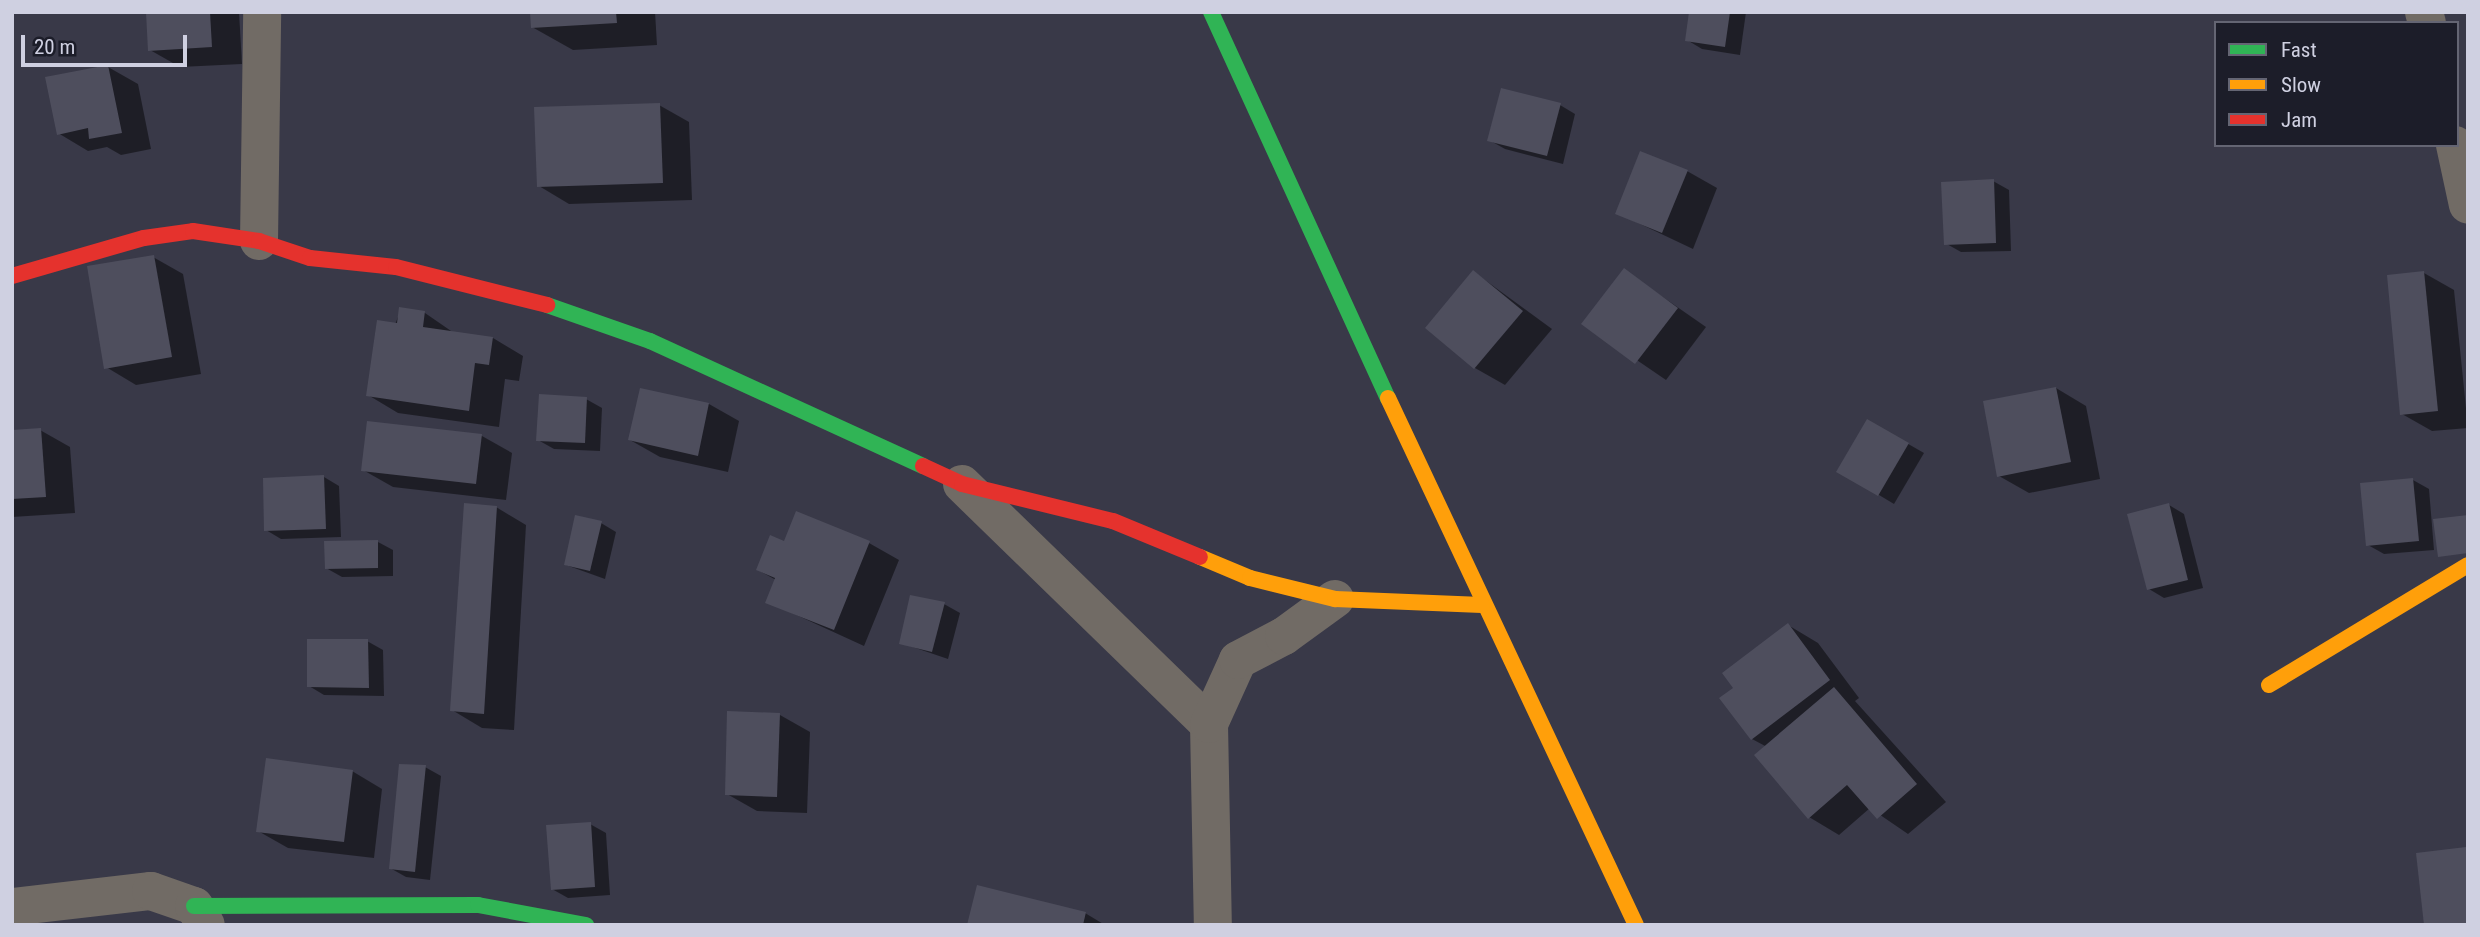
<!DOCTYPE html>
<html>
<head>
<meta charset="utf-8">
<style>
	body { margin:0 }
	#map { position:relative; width:2480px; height:937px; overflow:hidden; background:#393948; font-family:"Roboto Condensed",sans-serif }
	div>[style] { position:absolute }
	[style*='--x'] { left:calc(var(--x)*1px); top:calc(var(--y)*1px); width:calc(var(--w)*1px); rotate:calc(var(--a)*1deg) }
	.shadow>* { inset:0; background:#0007 }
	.building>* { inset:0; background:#4e4e5d }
	.street>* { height:38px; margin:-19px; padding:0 19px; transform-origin:19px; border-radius:19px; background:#716b65 }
	.fast>* { height:16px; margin:-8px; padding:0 8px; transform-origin:8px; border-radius:8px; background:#30b455 }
	.slow>* { height:16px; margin:-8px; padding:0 8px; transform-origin:8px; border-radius:8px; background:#ff9f0a }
	.jam>* { height:16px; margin:-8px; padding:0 8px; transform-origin:8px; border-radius:8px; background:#e5322d }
	span { translate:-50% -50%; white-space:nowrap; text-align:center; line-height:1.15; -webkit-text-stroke:5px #1c1d29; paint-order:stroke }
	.frame { position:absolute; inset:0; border:14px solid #cfd0e1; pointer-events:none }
	.legend { position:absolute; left:2214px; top:21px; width:245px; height:126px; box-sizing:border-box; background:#1c1d29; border:2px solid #646573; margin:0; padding:9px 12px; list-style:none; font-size:21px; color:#cfd0e1 }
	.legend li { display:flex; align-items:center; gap:14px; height:35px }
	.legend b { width:35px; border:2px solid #646573 }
	.scale { position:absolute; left:21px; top:35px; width:166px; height:32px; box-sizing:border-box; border:4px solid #cfd0e1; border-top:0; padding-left:9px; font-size:21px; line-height:24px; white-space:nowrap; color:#cfd0e1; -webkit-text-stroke:5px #1c1d29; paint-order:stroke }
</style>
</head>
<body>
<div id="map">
	<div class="shadow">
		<i style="clip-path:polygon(148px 12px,239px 12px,242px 64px,180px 67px,150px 50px)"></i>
		<i style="clip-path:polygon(532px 12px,655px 12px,657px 45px,573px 50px,532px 27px)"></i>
		<i style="clip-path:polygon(1691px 12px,1746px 12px,1740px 55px,1702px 49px,1687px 40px)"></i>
		<i style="clip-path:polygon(108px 67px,138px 84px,151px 149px,121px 155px,107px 147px,88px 151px,58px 133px)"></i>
		<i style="clip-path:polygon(659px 105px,689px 122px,692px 200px,569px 204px,539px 186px)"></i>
		<i style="clip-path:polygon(1560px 105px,1575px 114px,1563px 164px,1505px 149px,1489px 140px)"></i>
		<i style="clip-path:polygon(1687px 171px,1717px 188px,1693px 249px,1617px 213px)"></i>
		<i style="clip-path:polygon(1993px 181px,2009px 190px,2011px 251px,1961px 252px,1945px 243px)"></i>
		<i style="clip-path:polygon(153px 257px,183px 274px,201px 374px,136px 385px,106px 367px)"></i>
		<i style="clip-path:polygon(1624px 270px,1706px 327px,1666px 380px,1584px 324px)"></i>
		<i style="clip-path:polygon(1474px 272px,1552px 329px,1505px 385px,1475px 368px)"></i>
		<i style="clip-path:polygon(2424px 273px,2454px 290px,2468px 428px,2432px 431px,2402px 414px)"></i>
		<i style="clip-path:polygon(401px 309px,425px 313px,454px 333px,493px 338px,523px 356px,519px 381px,505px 379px,499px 427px,398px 413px,368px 395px)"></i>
		<i style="clip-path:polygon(2056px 388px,2086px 406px,2100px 479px,2029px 493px,1999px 476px)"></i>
		<i style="clip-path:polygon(641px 390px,709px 404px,739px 421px,728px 472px,660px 457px,630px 440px)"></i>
		<i style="clip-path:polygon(586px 399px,602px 408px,600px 451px,554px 449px,538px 440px)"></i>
		<i style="clip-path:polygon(1868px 421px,1924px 453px,1894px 504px,1839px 471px)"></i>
		<i style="clip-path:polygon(40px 430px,70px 447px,75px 513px,12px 517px,12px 432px)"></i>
		<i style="clip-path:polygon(482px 436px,512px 453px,506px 500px,393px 487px,363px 470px)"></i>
		<i style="clip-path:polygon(324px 477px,339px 486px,341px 537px,281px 539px,266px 530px)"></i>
		<i style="clip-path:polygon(2413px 480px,2429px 489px,2434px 550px,2384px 554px,2368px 545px)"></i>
		<i style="clip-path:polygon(2169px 505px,2184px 514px,2203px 588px,2164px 598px,2149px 589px)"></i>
		<i style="clip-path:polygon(496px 507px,526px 525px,514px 730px,482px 728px,452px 710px)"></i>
		<i style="clip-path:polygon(601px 523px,616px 532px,605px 579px,566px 565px)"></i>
		<i style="clip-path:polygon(378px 542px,393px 550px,393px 576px,342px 577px,326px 568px)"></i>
		<i style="clip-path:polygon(785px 543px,869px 543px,899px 560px,864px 646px,768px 602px,776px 580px,758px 570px)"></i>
		<i style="clip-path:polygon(944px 604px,960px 613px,948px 659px,901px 643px)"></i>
		<i style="clip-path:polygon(1788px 625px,1818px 643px,1859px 698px,1855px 701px,1946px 802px,1908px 834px,1870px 808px,1839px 835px,1809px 817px,1767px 747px,1752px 739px,1735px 688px)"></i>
		<i style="clip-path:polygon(367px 641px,383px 650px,384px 696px,324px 695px,309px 686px)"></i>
		<i style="clip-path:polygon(780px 715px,810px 732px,807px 813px,757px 811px,727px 794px)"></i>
		<i style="clip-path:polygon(425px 767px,441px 776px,430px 880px,406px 877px,390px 868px)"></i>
		<i style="clip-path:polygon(352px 771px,382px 789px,374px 858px,288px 848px,258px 831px)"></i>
		<i style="clip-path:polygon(590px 824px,606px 833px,610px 895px,568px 898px,552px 889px)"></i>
		<i style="clip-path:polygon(2466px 849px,2468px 850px,2468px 925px)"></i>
		<i style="clip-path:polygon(1085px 913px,1105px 925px,969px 925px)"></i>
	</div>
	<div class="building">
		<i style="clip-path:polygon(146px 12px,210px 12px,212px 47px,148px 51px)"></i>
		<i style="clip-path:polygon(530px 12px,616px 12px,617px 23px,531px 28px)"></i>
		<i style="clip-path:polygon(1689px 12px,1730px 12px,1725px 47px,1685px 41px)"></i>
		<i style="clip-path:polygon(108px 65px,122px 133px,89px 139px,88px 128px,57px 135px,45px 77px)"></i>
		<i style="clip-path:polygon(1501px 88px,1561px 103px,1547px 156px,1487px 141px)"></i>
		<i style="clip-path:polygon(660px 103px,663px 183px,537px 187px,534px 107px)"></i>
		<i style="clip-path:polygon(1640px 151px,1688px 170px,1662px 233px,1615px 214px)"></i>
		<i style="clip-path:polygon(1994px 179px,1996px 243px,1944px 245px,1941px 182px)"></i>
		<i style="clip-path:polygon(154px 255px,172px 357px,104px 369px,87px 266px)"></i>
		<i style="clip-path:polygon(1624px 268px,1678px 308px,1635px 364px,1581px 324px)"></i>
		<i style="clip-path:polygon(1473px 270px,1523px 311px,1474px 369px,1425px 328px)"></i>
		<i style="clip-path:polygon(2424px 271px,2438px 411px,2400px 415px,2387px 275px)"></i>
		<i style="clip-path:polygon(399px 307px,425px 311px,423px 327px,493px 337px,489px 365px,475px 363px,469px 411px,366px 396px,377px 320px,397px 323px)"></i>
		<i style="clip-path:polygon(2056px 387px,2071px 462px,1997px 477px,1983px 401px)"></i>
		<i style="clip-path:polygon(640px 388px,709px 403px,698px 456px,628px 440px)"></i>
		<i style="clip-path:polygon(539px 394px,587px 397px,585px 443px,536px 441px)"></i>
		<i style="clip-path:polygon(1867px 419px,1909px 443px,1878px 496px,1836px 472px)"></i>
		<i style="clip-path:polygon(367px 421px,482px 434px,476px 484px,361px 471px)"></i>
		<i style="clip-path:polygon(41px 428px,46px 497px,12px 499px,12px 430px)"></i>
		<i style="clip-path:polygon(324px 475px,326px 529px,264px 531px,263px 478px)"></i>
		<i style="clip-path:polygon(2413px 478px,2419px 541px,2366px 546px,2360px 483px)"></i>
		<i style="clip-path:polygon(464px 503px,497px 506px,484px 714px,450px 711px)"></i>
		<i style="clip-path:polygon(2169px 503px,2188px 580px,2147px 590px,2127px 514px)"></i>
		<i style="clip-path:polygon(796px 511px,870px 541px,834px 630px,765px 603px,775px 578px,756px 570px,770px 535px,784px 541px)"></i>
		<i style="clip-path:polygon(575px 515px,602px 521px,590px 571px,564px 565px)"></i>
		<i style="clip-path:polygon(2468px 515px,2468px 553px,2438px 557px,2433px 519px)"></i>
		<i style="clip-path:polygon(378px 540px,378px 568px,325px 569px,324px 541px)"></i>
		<i style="clip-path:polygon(910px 595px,945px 602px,932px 652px,899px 644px)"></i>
		<i style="clip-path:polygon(1788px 623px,1830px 680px,1751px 740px,1719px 698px,1733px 688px,1722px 673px)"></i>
		<i style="clip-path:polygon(307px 639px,368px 639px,369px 688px,307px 687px)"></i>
		<i style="clip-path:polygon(1834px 687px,1917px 784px,1877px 819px,1847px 785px,1808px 819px,1754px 755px)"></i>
		<i style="clip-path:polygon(727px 711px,780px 713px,777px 797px,725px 795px)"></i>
		<i style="clip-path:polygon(266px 758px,353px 770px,344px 842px,256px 832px)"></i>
		<i style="clip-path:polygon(399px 764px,426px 765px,415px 872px,389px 869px)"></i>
		<i style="clip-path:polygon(591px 822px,595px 887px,551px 890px,546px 825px)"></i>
		<i style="clip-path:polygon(2466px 847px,2468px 925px,2424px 925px,2416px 853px)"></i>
		<i style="clip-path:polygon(977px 885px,1086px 912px,1083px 925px,967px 925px)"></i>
	</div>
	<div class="street">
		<i style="--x:2424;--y:12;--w:11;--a:75"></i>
		<i style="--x:2455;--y:145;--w:61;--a:77.8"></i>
		<i style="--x:259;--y:241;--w:229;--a:-89.2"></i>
		<i style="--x:962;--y:484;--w:344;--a:44.2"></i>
		<i style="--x:1209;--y:724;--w:201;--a:88.9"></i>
		<i style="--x:1209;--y:724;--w:70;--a:-65.6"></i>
		<i style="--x:1238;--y:660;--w:52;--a:-27.6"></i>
		<i style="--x:1284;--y:636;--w:63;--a:-36"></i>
		<i style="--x:12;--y:907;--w:140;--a:-6.6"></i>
		<i style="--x:151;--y:891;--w:46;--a:19.2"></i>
		<i style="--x:194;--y:906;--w:22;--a:58"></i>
	</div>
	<div class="fast">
		<i style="--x:1211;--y:12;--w:425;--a:65.4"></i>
		<i style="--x:547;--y:305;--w:109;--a:19.3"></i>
		<i style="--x:650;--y:341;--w:300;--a:24.6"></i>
		<i style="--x:194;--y:906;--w:284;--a:-0.2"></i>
		<i style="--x:478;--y:905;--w:110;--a:10.5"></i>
	</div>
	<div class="slow">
		<i style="--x:1388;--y:398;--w:582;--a:64.8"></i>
		<i style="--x:1200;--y:557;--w:54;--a:22.8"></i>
		<i style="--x:1250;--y:578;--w:88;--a:13.9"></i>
		<i style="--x:1335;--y:599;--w:147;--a:2.3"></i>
		<i style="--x:2269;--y:685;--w:232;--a:-31.1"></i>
	</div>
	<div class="jam">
		<i style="--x:12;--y:276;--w:137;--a:-16.1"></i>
		<i style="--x:144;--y:238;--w:49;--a:-8.1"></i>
		<i style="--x:193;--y:231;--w:67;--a:8.6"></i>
		<i style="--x:259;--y:241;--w:54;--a:18.4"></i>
		<i style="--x:310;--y:258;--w:86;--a:6"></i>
		<i style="--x:396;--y:267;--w:156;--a:14.1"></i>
		<i style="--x:923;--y:466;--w:43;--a:24.8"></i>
		<i style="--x:962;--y:484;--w:155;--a:13.8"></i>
		<i style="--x:1113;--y:521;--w:94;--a:22.5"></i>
	</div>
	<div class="frame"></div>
	<ul class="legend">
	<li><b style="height:9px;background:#30b455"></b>Fast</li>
	<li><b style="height:9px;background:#ff9f0a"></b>Slow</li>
	<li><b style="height:9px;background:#e5322d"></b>Jam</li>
	</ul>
	<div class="scale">20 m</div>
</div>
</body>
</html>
